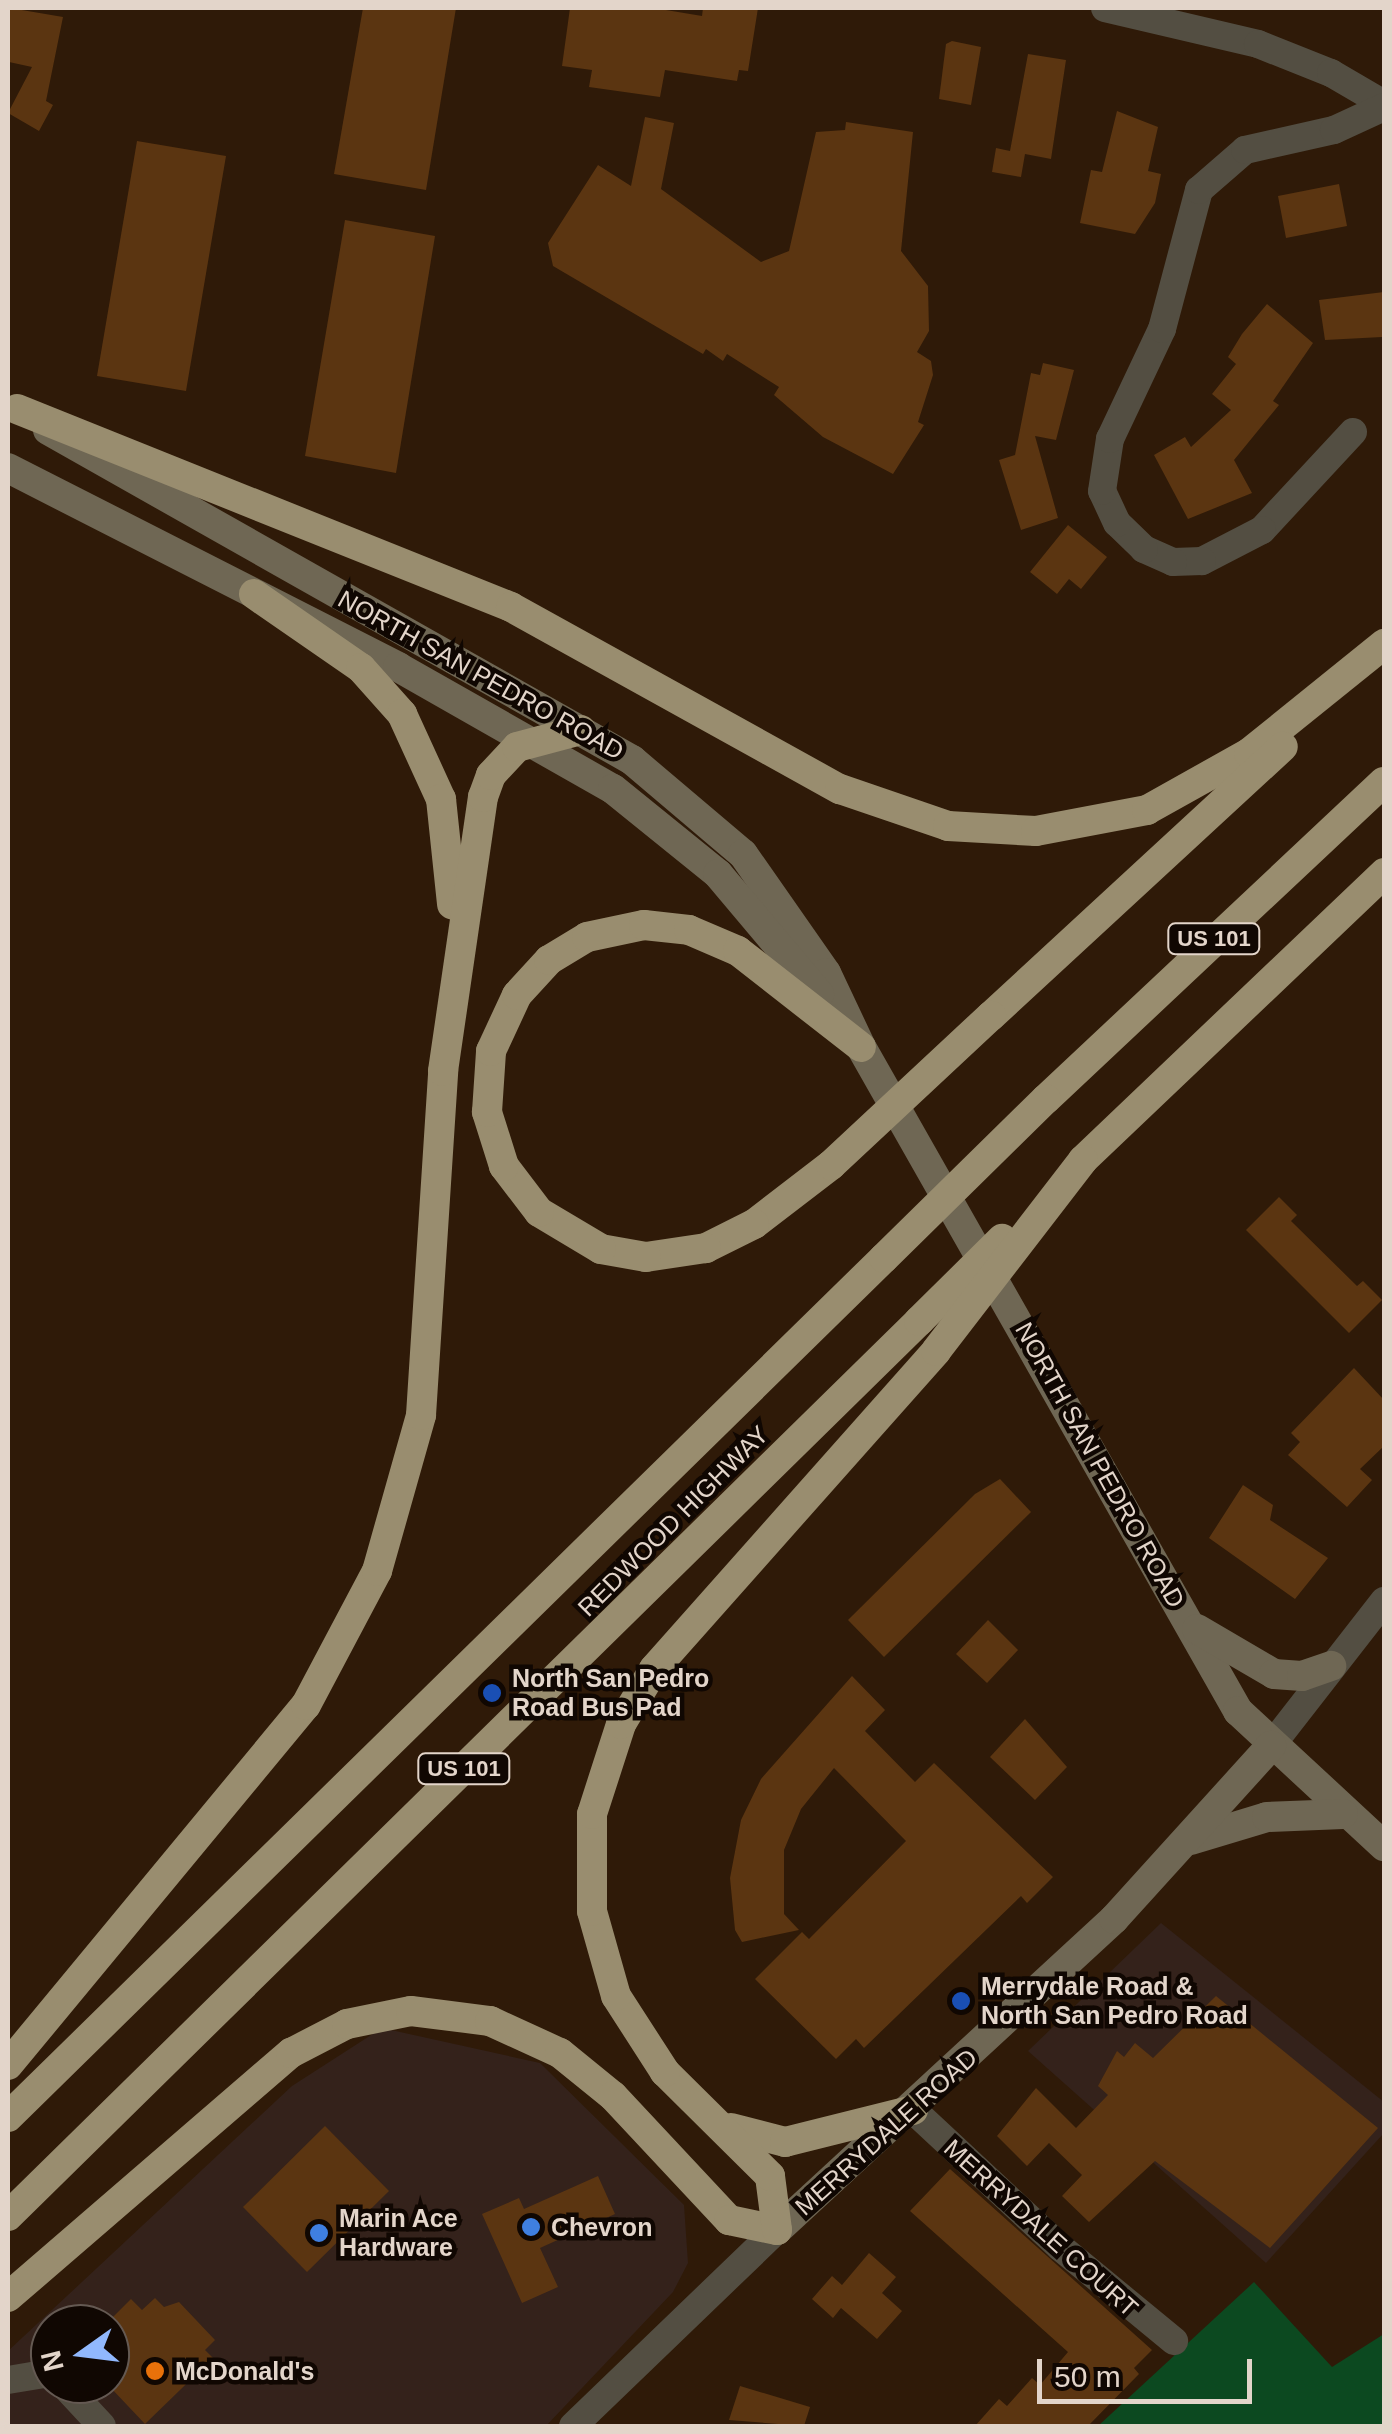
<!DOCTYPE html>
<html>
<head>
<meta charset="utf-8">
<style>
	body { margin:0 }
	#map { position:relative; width:1392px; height:2434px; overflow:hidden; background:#2f1a08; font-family:Arial,sans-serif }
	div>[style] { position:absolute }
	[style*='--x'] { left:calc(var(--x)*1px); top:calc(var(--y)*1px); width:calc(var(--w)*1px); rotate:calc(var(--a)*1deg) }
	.commercial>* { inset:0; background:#34221b }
	.green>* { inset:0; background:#0c4920 }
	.building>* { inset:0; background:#5b3511 }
	.minor>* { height:28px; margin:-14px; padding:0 14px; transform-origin:14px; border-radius:14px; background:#534e42 }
	.secondary>* { height:30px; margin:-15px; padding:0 15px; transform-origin:15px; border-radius:15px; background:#6f6754 }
	.motorway>* { height:30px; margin:-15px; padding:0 15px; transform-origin:15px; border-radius:15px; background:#998d6f }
	.motorway-bridge>* { height:30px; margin:-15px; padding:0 15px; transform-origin:15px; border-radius:15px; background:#998d6f }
	.dots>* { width:28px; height:28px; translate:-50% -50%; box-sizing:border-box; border:5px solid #100702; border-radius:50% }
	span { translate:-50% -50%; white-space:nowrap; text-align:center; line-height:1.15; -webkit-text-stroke:9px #100702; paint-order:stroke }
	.shield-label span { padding:2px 8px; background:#100702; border:2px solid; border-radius:8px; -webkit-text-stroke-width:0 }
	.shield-label { font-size:22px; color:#e3d5ca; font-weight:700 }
	.street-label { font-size:25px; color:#e3d5ca }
	.poi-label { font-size:25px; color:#e3d5ca; font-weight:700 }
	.left { translate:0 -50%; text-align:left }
	.frame { position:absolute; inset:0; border:10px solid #e3d5ca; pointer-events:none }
	.north { position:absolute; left:30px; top:2304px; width:100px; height:100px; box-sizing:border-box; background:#100702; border:2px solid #645952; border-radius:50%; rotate:256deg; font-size:28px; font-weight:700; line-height:40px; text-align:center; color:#e3d5ca }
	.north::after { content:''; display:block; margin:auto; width:35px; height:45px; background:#91b8fd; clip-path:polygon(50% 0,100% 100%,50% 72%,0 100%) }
	.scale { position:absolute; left:1037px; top:2359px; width:215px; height:45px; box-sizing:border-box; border:5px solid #e3d5ca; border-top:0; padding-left:12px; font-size:30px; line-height:35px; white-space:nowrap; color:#e3d5ca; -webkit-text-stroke:8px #100702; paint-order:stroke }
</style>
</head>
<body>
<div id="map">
	<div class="commercial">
		<i style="clip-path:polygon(1161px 1923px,1384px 2102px,1384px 2133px,1266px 2263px,1028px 2051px)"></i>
		<i style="clip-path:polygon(evenodd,382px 2028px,540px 2063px,684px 2205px,688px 2263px,673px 2292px,546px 2426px,8px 2426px,8px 2351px,292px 2086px,382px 2028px,50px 2324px,110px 2324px,110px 2384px,50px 2384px,50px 2324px)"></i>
	</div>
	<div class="green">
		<i style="clip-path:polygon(1254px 2282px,1332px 2367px,1384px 2334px,1384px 2426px,1098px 2426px)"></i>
	</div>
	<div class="building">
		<i style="clip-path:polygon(10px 8px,63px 17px,46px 101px,53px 105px,39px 131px,8px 113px,32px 67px,9px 62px)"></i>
		<i style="clip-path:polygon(363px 8px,456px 8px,426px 190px,334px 174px)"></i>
		<i style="clip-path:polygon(570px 8px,654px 8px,702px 16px,703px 8px,758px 8px,748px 71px,739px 70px,737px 81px,665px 70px,660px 97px,589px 87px,592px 70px,562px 66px)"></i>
		<i style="clip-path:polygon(952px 41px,981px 47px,971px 105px,939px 99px,946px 44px)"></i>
		<i style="clip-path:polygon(1028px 54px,1066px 60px,1051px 159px,1025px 154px,1021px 177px,992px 172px,996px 148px,1010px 151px)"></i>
		<i style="clip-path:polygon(1117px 111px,1158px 127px,1148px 171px,1161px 174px,1155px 203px,1135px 234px,1080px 223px,1091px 170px,1102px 172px)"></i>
		<i style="clip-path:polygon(645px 117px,674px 123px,661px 189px,761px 262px,789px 251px,816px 132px,845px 130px,846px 122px,913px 132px,901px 251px,928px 286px,929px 331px,917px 352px,931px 361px,933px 375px,918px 422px,924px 425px,893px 474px,823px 437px,774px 395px,779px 387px,727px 354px,723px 361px,706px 349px,703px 354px,553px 266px,548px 243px,598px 165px,631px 186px)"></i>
		<i style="clip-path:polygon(137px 141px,226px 156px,186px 391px,97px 376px)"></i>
		<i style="clip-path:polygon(1339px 184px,1347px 226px,1286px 238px,1278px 196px)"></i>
		<i style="clip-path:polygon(345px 220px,435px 236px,396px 473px,305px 456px)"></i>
		<i style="clip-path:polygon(1384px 292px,1382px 337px,1325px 340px,1319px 300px)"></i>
		<i style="clip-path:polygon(1267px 304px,1313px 343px,1273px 401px,1279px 405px,1234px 460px,1252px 493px,1188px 519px,1154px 455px,1185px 437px,1191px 447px,1231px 410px,1212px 394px,1236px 364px,1228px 357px,1242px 334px)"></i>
		<i style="clip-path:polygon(1043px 363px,1074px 370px,1056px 440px,1035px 436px,1058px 518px,1021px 530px,999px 460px,1015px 455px,1031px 373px,1040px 375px)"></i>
		<i style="clip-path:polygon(1068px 525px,1107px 557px,1081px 589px,1069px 579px,1057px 594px,1030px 572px)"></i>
		<i style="clip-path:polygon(1279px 1197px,1297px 1215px,1291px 1221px,1357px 1286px,1363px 1281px,1382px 1300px,1349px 1333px,1246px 1230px)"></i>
		<i style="clip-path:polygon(1354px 1368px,1384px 1400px,1384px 1446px,1360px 1469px,1372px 1480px,1347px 1507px,1288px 1455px,1300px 1442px,1291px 1433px)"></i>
		<i style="clip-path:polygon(1000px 1479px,1031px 1512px,884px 1657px,848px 1620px,975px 1494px)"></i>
		<i style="clip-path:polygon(1243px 1485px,1273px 1505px,1270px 1520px,1328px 1558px,1295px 1599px,1209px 1538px)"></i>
		<i style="clip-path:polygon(988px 1620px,1018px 1650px,987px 1683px,956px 1654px)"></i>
		<i style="clip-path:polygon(852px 1676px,885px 1710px,865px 1731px,915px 1782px,934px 1763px,1053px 1877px,1027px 1903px,1021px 1896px,864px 2048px,856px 2039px,836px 2059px,755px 1979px,802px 1932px,809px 1939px,906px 1841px,834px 1768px,801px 1809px,784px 1850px,784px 1914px,799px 1930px,742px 1942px,735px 1930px,730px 1878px,741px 1820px,761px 1779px)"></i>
		<i style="clip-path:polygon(1025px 1719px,1067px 1767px,1035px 1800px,990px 1757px)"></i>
		<i style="clip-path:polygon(1216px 1996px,1378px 2128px,1270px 2248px,1155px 2161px,1089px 2222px,1062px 2196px,1082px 2175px,1049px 2143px,1027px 2166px,997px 2136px,1036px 2088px,1076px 2128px,1108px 2095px,1098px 2086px,1117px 2051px,1124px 2057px,1135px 2043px,1153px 2058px)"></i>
		<i style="clip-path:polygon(325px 2126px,389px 2191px,307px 2272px,243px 2207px)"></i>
		<i style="clip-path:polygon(950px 2169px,1152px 2350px,1134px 2368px,1139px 2374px,1088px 2426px,975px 2426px,999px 2399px,1007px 2406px,1032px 2378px,1040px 2385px,1068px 2352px,910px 2211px)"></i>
		<i style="clip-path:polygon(598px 2176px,615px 2214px,540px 2248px,558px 2287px,522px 2303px,482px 2214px,519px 2198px,524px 2209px)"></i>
		<i style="clip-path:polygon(869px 2253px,896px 2277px,882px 2293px,902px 2311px,877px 2339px,841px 2308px,833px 2318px,812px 2299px,832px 2276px,842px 2285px)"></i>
		<i style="clip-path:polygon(155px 2298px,164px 2307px,179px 2302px,215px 2340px,205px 2350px,213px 2358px,145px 2424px,110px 2387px,110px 2334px,120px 2324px,113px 2317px,131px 2299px,142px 2310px)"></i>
		<i style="clip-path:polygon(740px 2386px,810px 2407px,804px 2426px,729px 2420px)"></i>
	</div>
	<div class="minor">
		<i style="--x:1105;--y:8;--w:157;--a:13.2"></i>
		<i style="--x:1258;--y:44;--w:79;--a:21.7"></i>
		<i style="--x:1331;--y:73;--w:61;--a:30.3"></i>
		<i style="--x:1353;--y:432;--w:134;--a:132.9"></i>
		<i style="--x:1262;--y:530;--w:68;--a:152.7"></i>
		<i style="--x:1202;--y:561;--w:29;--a:178"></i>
		<i style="--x:1173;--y:562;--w:32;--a:-156"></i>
		<i style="--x:1144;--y:549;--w:37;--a:-136"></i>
		<i style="--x:1117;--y:523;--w:35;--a:-115"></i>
		<i style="--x:1102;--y:491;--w:53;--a:-81.3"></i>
		<i style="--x:1110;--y:439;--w:122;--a:-64.7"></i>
		<i style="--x:1162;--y:329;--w:144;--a:-75.1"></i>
		<i style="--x:1199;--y:190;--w:61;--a:-41"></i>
		<i style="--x:1245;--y:150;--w:91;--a:-12.7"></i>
		<i style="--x:1334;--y:130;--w:55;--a:-24.7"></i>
		<i style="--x:1271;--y:1746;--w:184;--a:-52.1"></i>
		<i style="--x:913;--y:2110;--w:201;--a:43"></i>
		<i style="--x:1060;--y:2247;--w:148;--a:39.5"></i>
		<i style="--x:8;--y:2380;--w:43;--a:-9.5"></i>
		<i style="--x:63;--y:2384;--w:57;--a:47.1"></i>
		<i style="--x:573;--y:2426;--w:283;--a:-43.9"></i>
	</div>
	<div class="secondary">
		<i style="--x:48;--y:430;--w:671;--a:29.47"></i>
		<i style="--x:632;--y:760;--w:145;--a:40.3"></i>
		<i style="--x:743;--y:854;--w:145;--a:55.1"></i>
		<i style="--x:826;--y:973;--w:82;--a:64.7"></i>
		<i style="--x:861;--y:1047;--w:764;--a:60.41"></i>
		<i style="--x:1238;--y:1711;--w:199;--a:42.8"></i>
		<i style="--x:8;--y:468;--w:438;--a:27"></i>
		<i style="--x:398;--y:667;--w:247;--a:29.6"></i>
		<i style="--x:613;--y:789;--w:135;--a:39"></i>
		<i style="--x:718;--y:874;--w:157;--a:49.9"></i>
		<i style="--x:1197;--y:1629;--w:89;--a:30.3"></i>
		<i style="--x:1274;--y:1674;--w:28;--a:4"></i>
		<i style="--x:1302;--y:1676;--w:31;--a:-19"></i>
		<i style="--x:1191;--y:1840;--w:79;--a:-16.8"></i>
		<i style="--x:1267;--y:1817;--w:76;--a:-2.3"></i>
		<i style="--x:777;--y:2230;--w:459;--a:-42.7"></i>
		<i style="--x:1114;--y:1919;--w:234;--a:-47.8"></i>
	</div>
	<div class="motorway">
		<i style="--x:17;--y:409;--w:532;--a:21.84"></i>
		<i style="--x:511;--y:607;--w:376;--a:29"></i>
		<i style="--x:840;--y:789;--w:114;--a:18.9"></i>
		<i style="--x:948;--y:826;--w:88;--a:3.3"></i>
		<i style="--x:1036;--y:831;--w:113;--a:-10.7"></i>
		<i style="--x:1147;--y:810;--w:117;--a:-29.2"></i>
		<i style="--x:1249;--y:753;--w:174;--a:-38.9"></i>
		<i style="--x:254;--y:594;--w:130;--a:34.7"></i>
		<i style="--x:361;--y:668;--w:62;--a:48.3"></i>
		<i style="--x:402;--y:714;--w:94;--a:65.4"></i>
		<i style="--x:441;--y:799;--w:106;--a:84"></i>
		<i style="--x:991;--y:1016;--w:397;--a:-42.7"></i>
		<i style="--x:1046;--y:1099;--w:463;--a:-43.2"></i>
		<i style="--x:1083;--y:1160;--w:416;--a:-43.6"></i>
		<i style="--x:831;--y:1165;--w:97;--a:142.5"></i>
		<i style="--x:754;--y:1224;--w:54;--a:153.4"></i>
		<i style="--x:706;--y:1248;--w:61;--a:171.5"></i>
		<i style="--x:646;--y:1257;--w:46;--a:-169.9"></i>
		<i style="--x:601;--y:1249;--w:72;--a:-149.2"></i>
		<i style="--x:539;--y:1212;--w:58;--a:-127.3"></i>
		<i style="--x:504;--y:1166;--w:57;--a:-107.5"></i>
		<i style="--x:487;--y:1112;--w:61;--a:-86.2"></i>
		<i style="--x:491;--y:1051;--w:62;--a:-65.1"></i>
		<i style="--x:517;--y:995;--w:47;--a:-47.6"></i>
		<i style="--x:549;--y:960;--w:44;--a:-31.2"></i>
		<i style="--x:587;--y:937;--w:58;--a:-11.9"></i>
		<i style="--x:644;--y:925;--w:45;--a:6.3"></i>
		<i style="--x:689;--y:930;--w:53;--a:23.2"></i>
		<i style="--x:738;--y:951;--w:156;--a:38"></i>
		<i style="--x:8;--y:2065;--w:467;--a:-50.4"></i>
		<i style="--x:306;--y:1705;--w:152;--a:-62.1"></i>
		<i style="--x:377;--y:1571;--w:162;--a:-74.2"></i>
		<i style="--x:421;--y:1415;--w:345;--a:-86.3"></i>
		<i style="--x:443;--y:1071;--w:277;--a:-81.7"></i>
		<i style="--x:483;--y:797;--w:23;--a:-70"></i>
		<i style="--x:491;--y:775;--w:38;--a:-47"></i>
		<i style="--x:517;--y:747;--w:66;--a:-14.9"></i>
		<i style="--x:8;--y:2117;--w:1227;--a:-44.44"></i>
		<i style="--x:731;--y:2128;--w:56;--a:14.5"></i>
		<i style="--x:785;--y:2142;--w:132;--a:-14"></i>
		<i style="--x:8;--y:2216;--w:1277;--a:-44.49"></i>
		<i style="--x:8;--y:2297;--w:374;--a:-40.8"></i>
		<i style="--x:291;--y:2053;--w:63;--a:-27.4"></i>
		<i style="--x:347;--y:2024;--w:65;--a:-11.5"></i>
		<i style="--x:411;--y:2011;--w:80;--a:7.2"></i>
		<i style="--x:490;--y:2021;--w:77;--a:24.6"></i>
		<i style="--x:560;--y:2053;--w:68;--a:39.1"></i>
		<i style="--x:613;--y:2096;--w:170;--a:46.9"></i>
		<i style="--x:729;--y:2220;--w:49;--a:11.8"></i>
		<i style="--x:777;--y:2230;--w:54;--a:-97.4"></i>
		<i style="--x:770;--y:2176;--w:148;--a:-135.3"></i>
		<i style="--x:665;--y:2072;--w:90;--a:-122.8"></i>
		<i style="--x:616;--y:1996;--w:88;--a:-105.8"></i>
		<i style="--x:592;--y:1911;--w:97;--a:-90"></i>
		<i style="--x:592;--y:1814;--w:95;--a:-72.1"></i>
		<i style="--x:621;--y:1724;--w:64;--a:-59"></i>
		<i style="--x:654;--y:1669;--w:425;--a:-48.4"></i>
	</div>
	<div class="motorway-bridge">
		<i style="--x:831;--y:1165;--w:219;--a:-43"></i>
		<i style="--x:884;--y:1258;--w:227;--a:-44.5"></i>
		<i style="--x:919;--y:1321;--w:117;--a:-44.7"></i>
		<i style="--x:936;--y:1351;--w:241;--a:-52.4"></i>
	</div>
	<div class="dots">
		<i style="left:492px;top:1693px;background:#1a4fb4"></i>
		<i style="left:961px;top:2001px;background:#1a4fb4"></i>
		<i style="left:531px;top:2227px;background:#3f7fe0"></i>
		<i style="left:319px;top:2233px;background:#3f7fe0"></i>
		<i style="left:155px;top:2371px;background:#e8710a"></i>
	</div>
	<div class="shield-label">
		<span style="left:1214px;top:939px">US 101</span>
		<span style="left:464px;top:1769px">US 101</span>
	</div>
	<div class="street-label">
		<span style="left:481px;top:675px;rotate:29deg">NORTH SAN PEDRO ROAD</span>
		<span style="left:1100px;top:1465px;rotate:61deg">NORTH SAN PEDRO ROAD</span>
		<span style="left:673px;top:1521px;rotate:-45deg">REDWOOD HIGHWAY</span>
		<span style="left:886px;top:2132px;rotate:-42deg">MERRYDALE ROAD</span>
		<span style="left:1041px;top:2228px;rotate:42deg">MERRYDALE COURT</span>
	</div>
	<div class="poi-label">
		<span class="left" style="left:512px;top:1693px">North San Pedro<br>Road Bus Pad</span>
		<span class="left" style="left:981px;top:2001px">Merrydale Road &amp;<br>North San Pedro Road</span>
		<span class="left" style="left:339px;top:2233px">Marin Ace<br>Hardware</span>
		<span class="left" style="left:551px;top:2227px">Chevron</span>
		<span class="left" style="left:175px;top:2371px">McDonald's</span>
	</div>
	<div class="frame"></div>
	<div class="north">N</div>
	<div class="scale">50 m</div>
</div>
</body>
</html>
